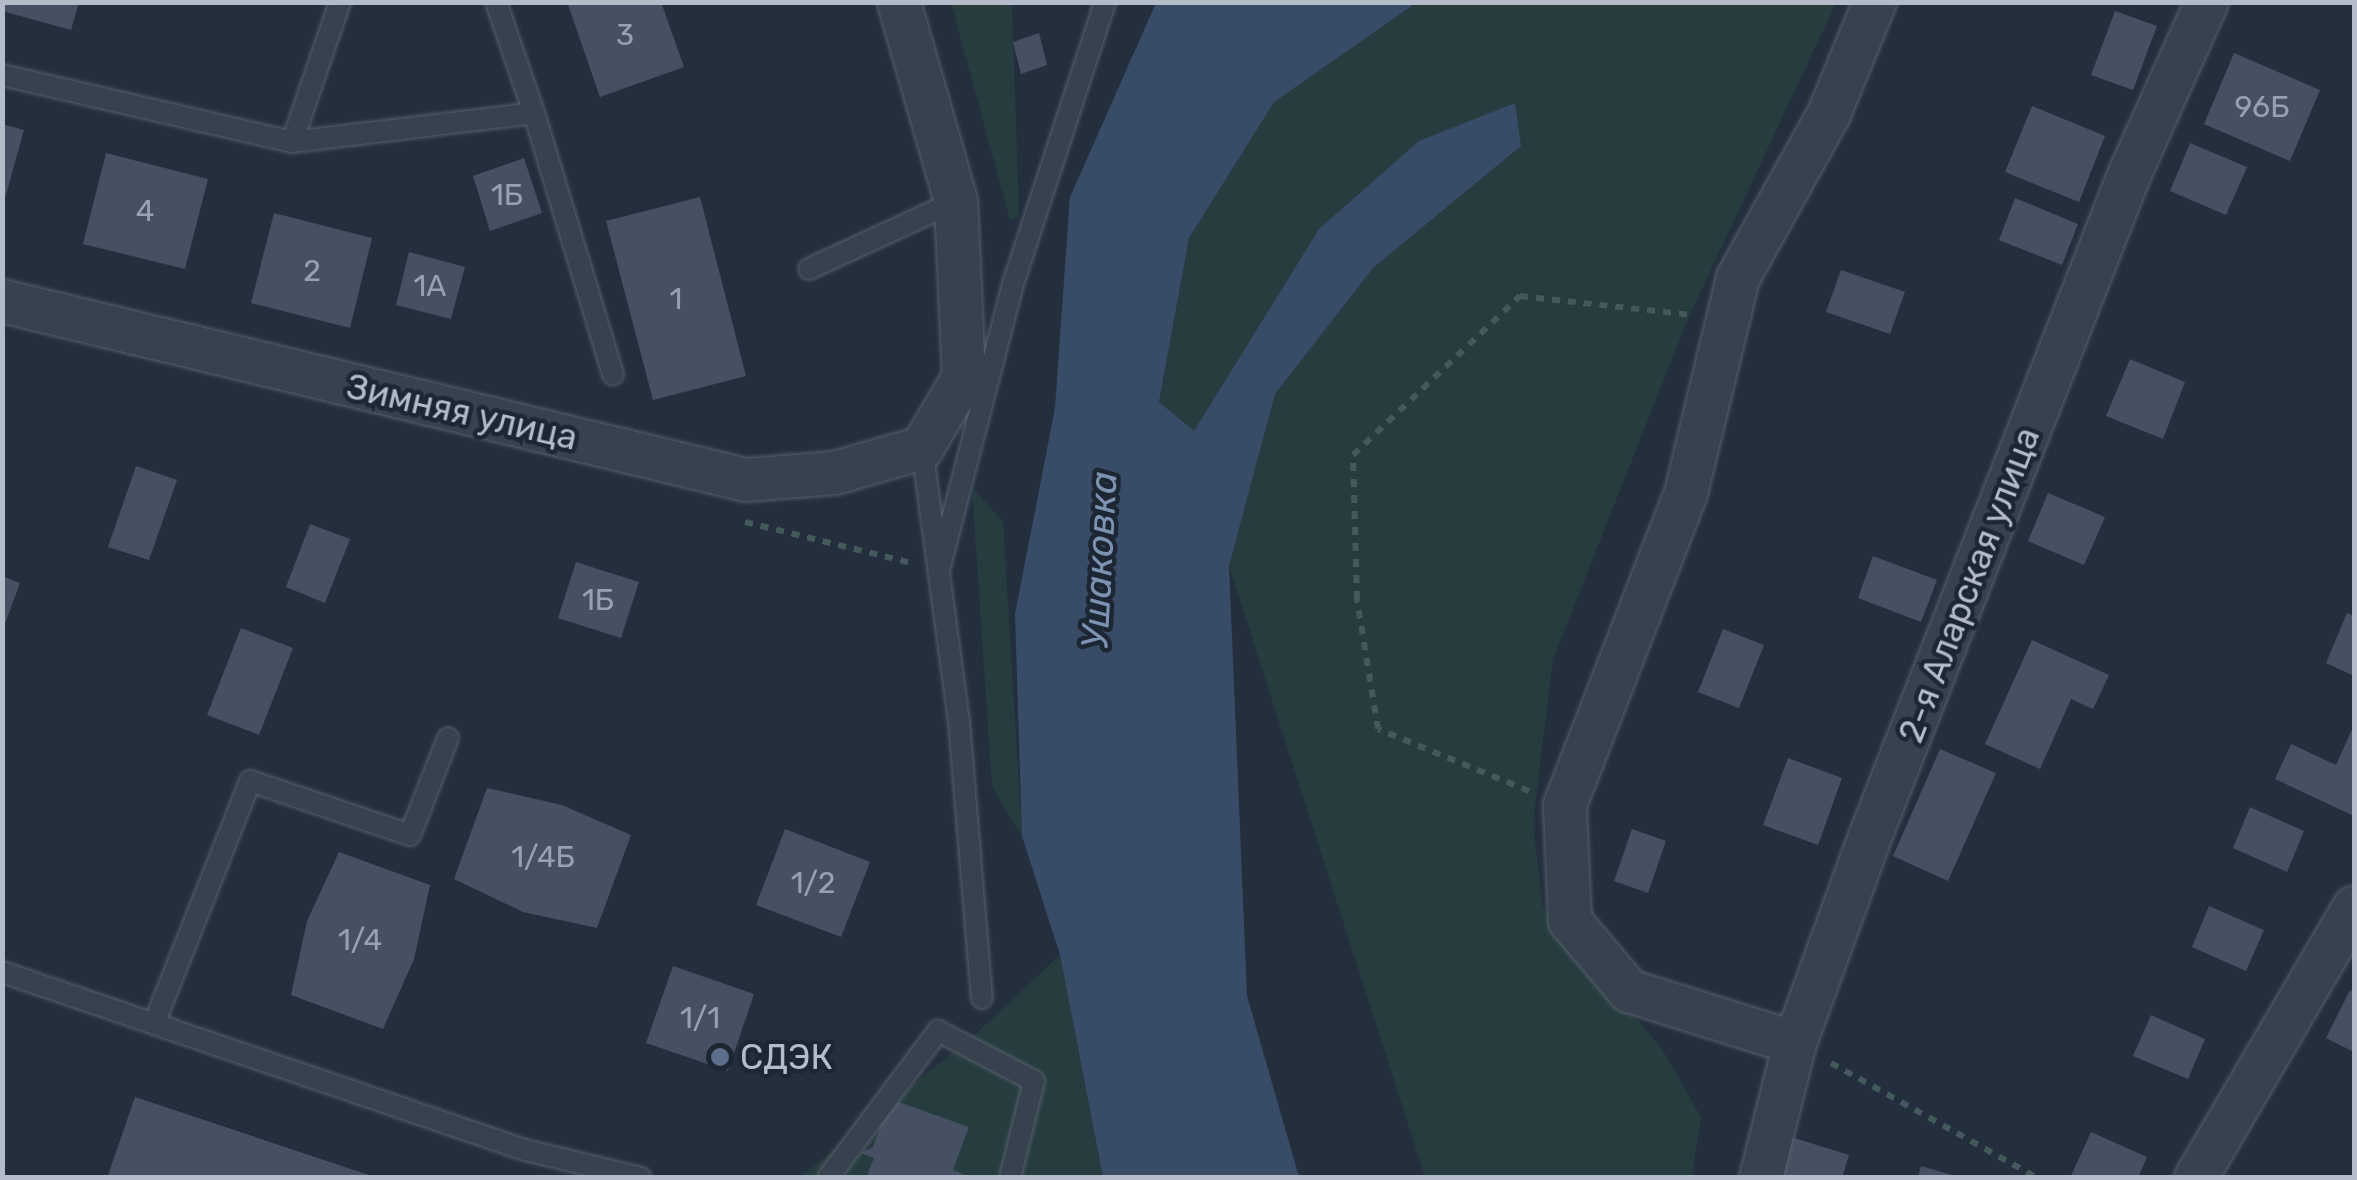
<!DOCTYPE html>
<html>
<head>
<meta charset="utf-8">
<style>
	body { margin:0 }
	#map { position:relative; width:2357px; height:1180px; overflow:hidden; background:#242f3e; font-family:Rubik,sans-serif }
	div>[style] { position:absolute }
	[style*='--x'] { left:calc(var(--x)*1px); top:calc(var(--y)*1px); width:calc(var(--w)*1px); rotate:calc(var(--a)*1deg) }
	.green>* { inset:0; background:#263c3f }
	.water>* { inset:0; background:#394c67 }
	.building>* { inset:0; background:#455162 }
	.path>* { height:6px; margin-top:-3px; transform-origin:0; background:repeating-linear-gradient(90deg,#44595c 0 8px,transparent 0 16px) }
	.roads { filter:drop-shadow(0 0 2px #565f6c) drop-shadow(0 0 2px #565f6c) }
	.service>* { height:20px; margin:-10px; padding:0 10px; transform-origin:10px; border-radius:10px; background:#38414e }
	.minor>* { height:42px; margin:-21px; padding:0 21px; transform-origin:21px; border-radius:21px; background:#38414e }
	.dots>* { width:28px; height:28px; translate:-50% -50%; box-sizing:border-box; border:5px solid #1d2633; border-radius:50% }
	span { translate:-50% -50%; white-space:nowrap; text-align:center; line-height:1.15; -webkit-text-stroke:9px #1d2633; paint-order:stroke }
	.number-label { font-size:30px; color:#98a1af }
	.number-label span { -webkit-text-stroke-width:0 }
	.street-label { font-size:35px; color:#b4bcc9 }
	.poi-label { font-size:35px; color:#b4bcc9 }
	.left { translate:0 -50%; text-align:left }
	.water-label { font-size:38px; color:#7c92b1; font-style:italic }
	.frame { position:absolute; inset:0; border:5px solid #b4bcc9; pointer-events:none }
</style>
</head>
<body>
<div id="map">
	<div class="green">
		<i style="clip-path:polygon(951px 3px,1012px 3px,1019px 217px,1010px 220px)"></i>
		<i style="clip-path:polygon(1416px 3px,1836px 3px,1688px 319px,1553px 659px,1533px 824px,1543px 908px,1662px 1049px,1701px 1117px,1692px 1177px,1425px 1177px,1229px 566px,1275px 394px,1373px 268px,1521px 146px,1319px 229px,1194px 432px,1159px 403px,1189px 238px,1273px 102px)"></i>
		<i style="clip-path:polygon(972px 488px,1003px 521px,1022px 836px,992px 787px)"></i>
		<i style="clip-path:polygon(1060px 955px,1103px 1177px,799px 1178px,980px 1030px)"></i>
	</div>
	<div class="water">
		<i style="clip-path:polygon(1156px 3px,1416px 3px,1274px 102px,1189px 238px,1159px 402px,1194px 431px,1319px 229px,1419px 141px,1515px 103px,1521px 146px,1373px 268px,1275px 394px,1229px 566px,1247px 996px,1299px 1177px,1103px 1177px,1060px 955px,1022px 836px,1015px 614px,1055px 408px,1070px 197px)"></i>
	</div>
	<div class="building">
		<i style="clip-path:polygon(2px 2px,79px 2px,71px 30px,2px 11px)"></i>
		<i style="clip-path:polygon(567px 2px,661px 2px,684px 67px,600px 97px)"></i>
		<i style="clip-path:polygon(2115px 11px,2157px 26px,2133px 90px,2091px 75px)"></i>
		<i style="clip-path:polygon(1039px 33px,1047px 65px,1021px 74px,1013px 42px)"></i>
		<i style="clip-path:polygon(2234px 53px,2320px 90px,2290px 161px,2204px 124px)"></i>
		<i style="clip-path:polygon(2032px 106px,2105px 136px,2079px 202px,2005px 172px)"></i>
		<i style="clip-path:polygon(2px 124px,24px 130px,4px 202px,2px 202px)"></i>
		<i style="clip-path:polygon(2190px 143px,2247px 167px,2226px 215px,2170px 191px)"></i>
		<i style="clip-path:polygon(106px 153px,208px 179px,185px 269px,83px 244px)"></i>
		<i style="clip-path:polygon(524px 158px,542px 213px,490px 231px,473px 176px)"></i>
		<i style="clip-path:polygon(700px 197px,746px 376px,653px 400px,606px 221px)"></i>
		<i style="clip-path:polygon(2015px 198px,2078px 224px,2062px 265px,1999px 240px)"></i>
		<i style="clip-path:polygon(274px 213px,372px 238px,350px 328px,251px 303px)"></i>
		<i style="clip-path:polygon(409px 252px,465px 267px,451px 319px,396px 305px)"></i>
		<i style="clip-path:polygon(1841px 270px,1905px 292px,1890px 334px,1826px 312px)"></i>
		<i style="clip-path:polygon(2130px 359px,2185px 382px,2163px 439px,2106px 416px)"></i>
		<i style="clip-path:polygon(136px 466px,177px 480px,149px 560px,108px 547px)"></i>
		<i style="clip-path:polygon(2048px 493px,2105px 517px,2084px 565px,2028px 541px)"></i>
		<i style="clip-path:polygon(310px 524px,350px 539px,325px 603px,286px 587px)"></i>
		<i style="clip-path:polygon(1873px 556px,1937px 580px,1921px 622px,1858px 598px)"></i>
		<i style="clip-path:polygon(576px 562px,639px 582px,621px 638px,558px 618px)"></i>
		<i style="clip-path:polygon(2px 576px,20px 583px,3px 629px,2px 629px)"></i>
		<i style="clip-path:polygon(2347px 613px,2354px 616px,2354px 676px,2326px 663px)"></i>
		<i style="clip-path:polygon(241px 628px,293px 648px,259px 735px,207px 715px)"></i>
		<i style="clip-path:polygon(1723px 629px,1764px 645px,1739px 708px,1698px 692px)"></i>
		<i style="clip-path:polygon(2032px 640px,2109px 675px,2093px 709px,2071px 699px,2040px 769px,1985px 744px)"></i>
		<i style="clip-path:polygon(2354px 725px,2354px 816px,2275px 779px,2291px 744px,2336px 765px)"></i>
		<i style="clip-path:polygon(1940px 749px,1996px 773px,1948px 881px,1893px 856px)"></i>
		<i style="clip-path:polygon(1788px 758px,1842px 778px,1818px 845px,1763px 825px)"></i>
		<i style="clip-path:polygon(487px 788px,562px 805px,631px 835px,597px 928px,523px 912px,454px 879px)"></i>
		<i style="clip-path:polygon(2250px 807px,2304px 831px,2287px 872px,2233px 848px)"></i>
		<i style="clip-path:polygon(785px 829px,870px 862px,841px 937px,756px 905px)"></i>
		<i style="clip-path:polygon(1632px 829px,1666px 841px,1648px 893px,1614px 881px)"></i>
		<i style="clip-path:polygon(339px 852px,430px 885px,414px 959px,383px 1029px,291px 995px,307px 921px)"></i>
		<i style="clip-path:polygon(2209px 906px,2264px 930px,2246px 971px,2192px 947px)"></i>
		<i style="clip-path:polygon(673px 966px,754px 994px,728px 1071px,646px 1043px)"></i>
		<i style="clip-path:polygon(2350px 990px,2354px 993px,2354px 1052px,2326px 1038px)"></i>
		<i style="clip-path:polygon(2151px 1015px,2205px 1039px,2188px 1079px,2133px 1056px)"></i>
		<i style="clip-path:polygon(135px 1097px,375px 1177px,375px 1178px,107px 1178px)"></i>
		<i style="clip-path:polygon(890px 1099px,969px 1127px,953px 1170px,972px 1178px,866px 1178px,874px 1158px,861px 1153px,873px 1147px)"></i>
		<i style="clip-path:polygon(2091px 1132px,2147px 1157px,2138px 1178px,2070px 1178px)"></i>
		<i style="clip-path:polygon(1791px 1137px,1849px 1155px,1842px 1178px,1778px 1178px)"></i>
		<i style="clip-path:polygon(1921px 1166px,1956px 1176px,1956px 1178px,1918px 1178px)"></i>
	</div>
	<div class="path">
		<i style="--x:2;--y:372;--w:1;--a:0"></i>
		<i style="--x:745;--y:522;--w:168;--a:13.8"></i>
		<i style="--x:1529;--y:791;--w:163;--a:-157.7"></i>
		<i style="--x:1378;--y:729;--w:132;--a:-99.2"></i>
		<i style="--x:1357;--y:599;--w:144;--a:-91.6"></i>
		<i style="--x:1353;--y:455;--w:231;--a:-43.6"></i>
		<i style="--x:1520;--y:296;--w:172;--a:6.3"></i>
		<i style="--x:1831;--y:1063;--w:237;--a:29.1"></i>
	</div>
	<div class="roads">
		<div class="service">
			<i style="--x:340;--y:2;--w:148;--a:108.9"></i>
			<i style="--x:292;--y:142;--w:244;--a:-6.8"></i>
			<i style="--x:534;--y:113;--w:273;--a:73.2"></i>
			<i style="--x:496;--y:2;--w:117;--a:71.1"></i>
			<i style="--x:2;--y:75;--w:298;--a:13"></i>
			<i style="--x:809;--y:269;--w:162;--a:-24.8"></i>
			<i style="--x:922;--y:448;--w:275;--a:82.3"></i>
			<i style="--x:959;--y:721;--w:278;--a:85.3"></i>
			<i style="--x:939;--y:570;--w:299;--a:-75.5"></i>
			<i style="--x:1014;--y:281;--w:293;--a:-71.9"></i>
			<i style="--x:2;--y:972;--w:552;--a:18.8"></i>
			<i style="--x:525;--y:1150;--w:119;--a:13.6"></i>
			<i style="--x:154;--y:1024;--w:261;--a:-68.4"></i>
			<i style="--x:250;--y:781;--w:169;--a:18.6"></i>
			<i style="--x:410;--y:835;--w:104;--a:-68.6"></i>
			<i style="--x:828;--y:1178;--w:184;--a:-53.2"></i>
			<i style="--x:938;--y:1031;--w:108;--a:27.5"></i>
			<i style="--x:1034;--y:1081;--w:100;--a:103.9"></i>
		</div>
		<div class="minor">
			<i style="--x:2;--y:301;--w:765;--a:13.53"></i>
			<i style="--x:746;--y:480;--w:89;--a:-4.5"></i>
			<i style="--x:835;--y:473;--w:91;--a:-16"></i>
			<i style="--x:922;--y:448;--w:82;--a:-59.4"></i>
			<i style="--x:964;--y:377;--w:176;--a:-92.6"></i>
			<i style="--x:956;--y:201;--w:207;--a:-106"></i>
			<i style="--x:1795;--y:1043;--w:174;--a:-162.6"></i>
			<i style="--x:1629;--y:991;--w:92;--a:-130.1"></i>
			<i style="--x:1570;--y:921;--w:116;--a:-92.5"></i>
			<i style="--x:1565;--y:805;--w:335;--a:-68.8"></i>
			<i style="--x:1686;--y:493;--w:221;--a:-76.4"></i>
			<i style="--x:1738;--y:278;--w:188;--a:-61"></i>
			<i style="--x:1829;--y:114;--w:121;--a:-67.7"></i>
			<i style="--x:1761;--y:1178;--w:139;--a:-75.9"></i>
			<i style="--x:1795;--y:1043;--w:219;--a:-70"></i>
			<i style="--x:1870;--y:837;--w:713;--a:-68.62"></i>
			<i style="--x:2130;--y:173;--w:188;--a:-65.8"></i>
			<i style="--x:2196;--y:1178;--w:313;--a:-59.7"></i>
		</div>
	</div>
	<div class="dots">
		<i style="left:720px;top:1057px;background:#5c6f8a"></i>
	</div>
	<div class="number-label">
		<span style="left:625px;top:35px">3</span>
		<span style="left:2262px;top:107px">96Б</span>
		<span style="left:507px;top:195px">1Б</span>
		<span style="left:145px;top:211px">4</span>
		<span style="left:312px;top:271px">2</span>
		<span style="left:430px;top:286px">1А</span>
		<span style="left:676px;top:299px">1</span>
		<span style="left:598px;top:600px">1Б</span>
		<span style="left:543px;top:857px">1/4Б</span>
		<span style="left:813px;top:883px">1/2</span>
		<span style="left:360px;top:940px">1/4</span>
		<span style="left:700px;top:1018px">1/1</span>
	</div>
	<div class="street-label">
		<span style="left:462px;top:412px;rotate:13deg">Зимняя улица</span>
		<span style="left:1969px;top:585px;rotate:-69deg">2-я Аларская улица</span>
	</div>
	<div class="poi-label">
		<span class="left" style="left:740px;top:1057px">СДЭК</span>
	</div>
	<div class="water-label">
		<span style="left:1100px;top:560px;rotate:-87deg">Ушаковка</span>
	</div>
	<div class="frame"></div>
</div>
</body>
</html>
